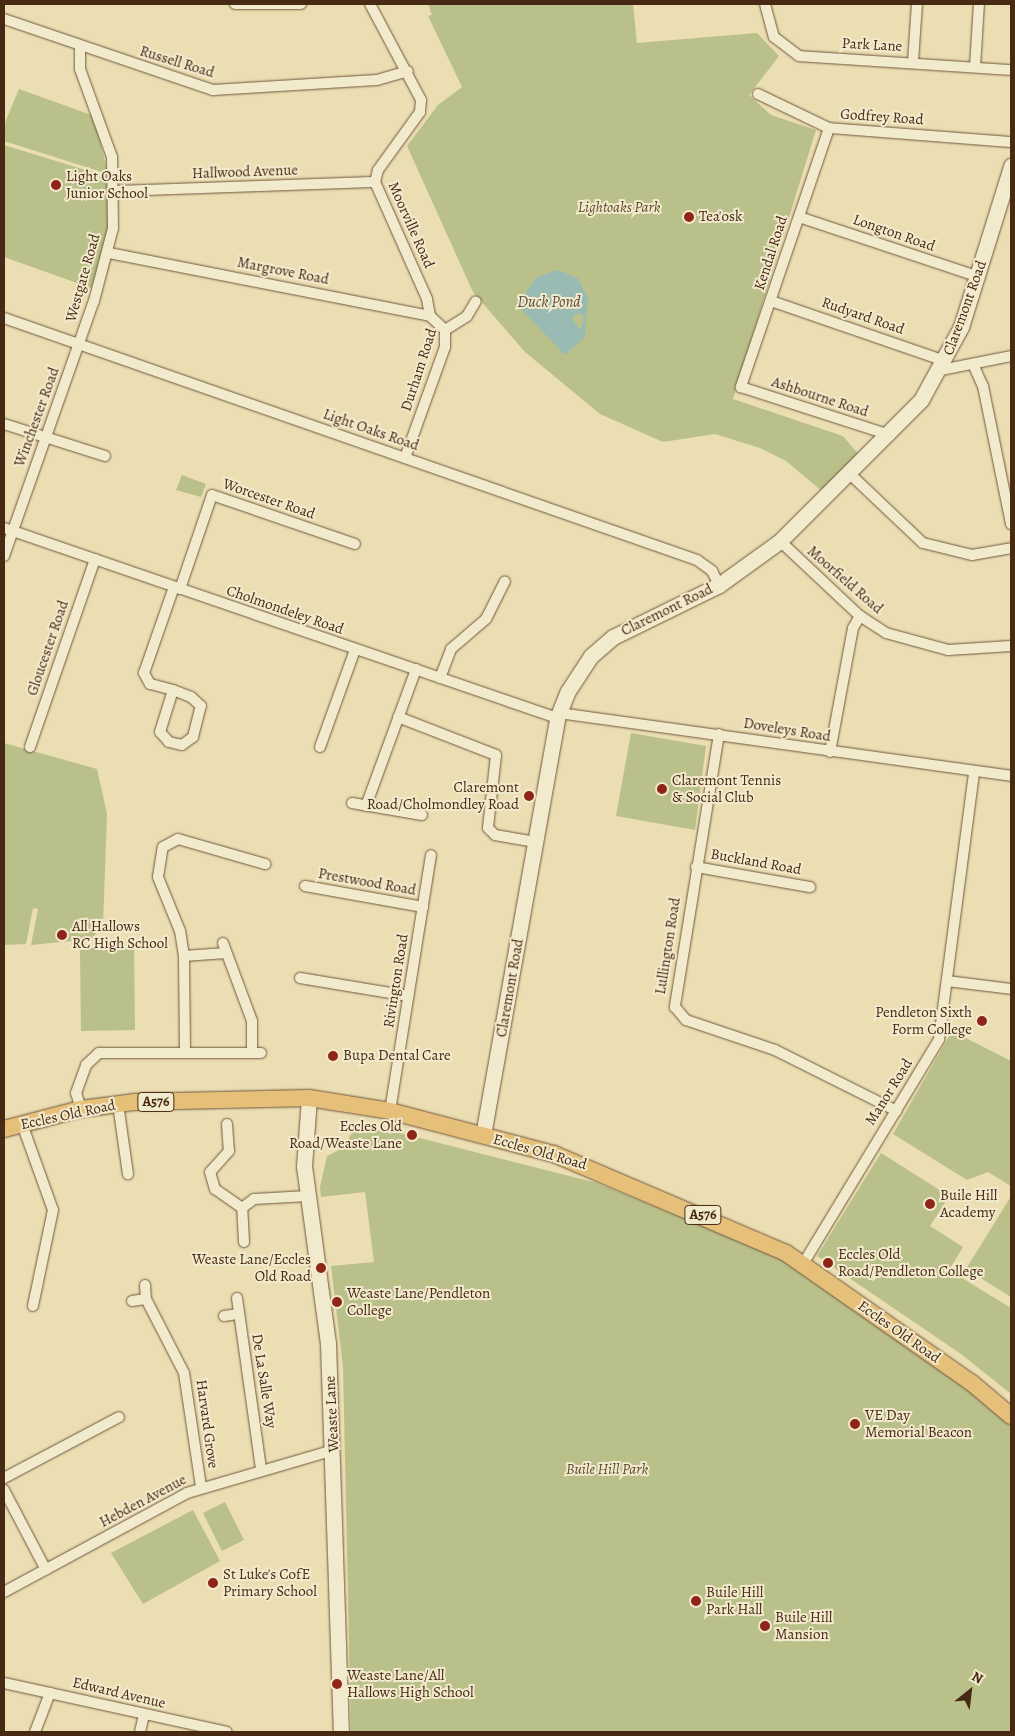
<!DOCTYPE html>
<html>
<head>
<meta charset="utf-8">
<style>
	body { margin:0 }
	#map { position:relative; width:1015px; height:1736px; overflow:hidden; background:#ebdeb2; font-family:Alegreya,serif }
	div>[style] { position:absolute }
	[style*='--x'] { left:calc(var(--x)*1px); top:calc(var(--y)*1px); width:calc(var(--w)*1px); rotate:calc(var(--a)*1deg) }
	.green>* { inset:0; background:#bac08a }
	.water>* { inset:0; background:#99bbb3 }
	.roads { filter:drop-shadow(0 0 1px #71563c) drop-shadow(0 0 1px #71563c) }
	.street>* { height:10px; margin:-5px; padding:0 5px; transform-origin:5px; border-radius:5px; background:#f2eacd }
	.secondary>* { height:15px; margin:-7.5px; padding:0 7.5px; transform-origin:7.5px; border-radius:7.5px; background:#f2eacd }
	.primary>* { height:16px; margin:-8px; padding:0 8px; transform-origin:8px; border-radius:8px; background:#e6bf79 }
	.dots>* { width:14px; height:14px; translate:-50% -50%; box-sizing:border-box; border:2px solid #f2eacd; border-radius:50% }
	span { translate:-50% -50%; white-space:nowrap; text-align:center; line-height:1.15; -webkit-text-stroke:4px #f2eacd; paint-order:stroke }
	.shield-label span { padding:1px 4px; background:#f2eacd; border:1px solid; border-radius:4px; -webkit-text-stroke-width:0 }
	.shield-label { font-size:14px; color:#482914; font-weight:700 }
	.street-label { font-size:15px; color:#482914 }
	.poi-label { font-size:15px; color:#482914 }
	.left { translate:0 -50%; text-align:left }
	.right { translate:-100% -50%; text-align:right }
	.park-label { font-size:15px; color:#5f472c; font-style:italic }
	.water-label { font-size:16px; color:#5c4e3c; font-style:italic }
	.frame { position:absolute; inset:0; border:5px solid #482914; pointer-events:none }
	.north { position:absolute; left:945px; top:1666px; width:50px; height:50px; -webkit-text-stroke:4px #f2eacd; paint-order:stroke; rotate:29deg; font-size:14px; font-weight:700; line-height:20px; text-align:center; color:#482914 }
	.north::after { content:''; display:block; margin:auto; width:18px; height:22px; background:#482914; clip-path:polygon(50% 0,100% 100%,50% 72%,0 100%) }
</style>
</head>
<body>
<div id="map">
	<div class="green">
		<i style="clip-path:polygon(428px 4px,633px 4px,637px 43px,757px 33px,779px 56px,749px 95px,771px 115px,816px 130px,733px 399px,843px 436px,859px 455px,822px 491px,786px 461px,760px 448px,715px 434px,663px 442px,600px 414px,525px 352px,473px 292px,407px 146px,438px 105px,462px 87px,428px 16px,432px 15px)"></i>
		<i style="clip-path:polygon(19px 89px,94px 116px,108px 174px,4px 141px,4px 125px)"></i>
		<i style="clip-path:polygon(4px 145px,108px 177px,108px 240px,91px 288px,4px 257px)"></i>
		<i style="clip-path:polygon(182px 475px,206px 484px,201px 497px,176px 490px)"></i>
		<i style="clip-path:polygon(631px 733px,706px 746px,695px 830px,616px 816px)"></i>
		<i style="clip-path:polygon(4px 743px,97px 769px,107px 814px,103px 926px,91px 939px,31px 945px,38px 909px,33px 908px,26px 944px,4px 945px)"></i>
		<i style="clip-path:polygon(80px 948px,134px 948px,135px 1030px,81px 1031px)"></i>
		<i style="clip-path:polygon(952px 1031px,1011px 1061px,1011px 1186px,988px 1172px,967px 1180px,893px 1134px)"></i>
		<i style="clip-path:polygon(370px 1130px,400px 1133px,597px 1183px,767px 1252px,804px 1272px,995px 1406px,1011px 1427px,1011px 1732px,351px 1732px,343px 1367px,331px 1266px,374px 1262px,365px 1192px,321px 1197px,320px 1187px,327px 1156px,343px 1148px,352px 1133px)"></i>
		<i style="clip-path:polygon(881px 1153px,949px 1196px,930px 1226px,963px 1247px,949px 1270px,1011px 1308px,1011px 1394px,961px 1354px,817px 1256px)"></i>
		<i style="clip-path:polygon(1010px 1198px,1011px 1198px,1011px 1297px,966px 1269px)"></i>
		<i style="clip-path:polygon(225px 1502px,244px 1540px,222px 1551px,203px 1513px)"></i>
		<i style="clip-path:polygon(193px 1510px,220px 1561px,143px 1604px,111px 1553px)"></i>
	</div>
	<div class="water">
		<i style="clip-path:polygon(evenodd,557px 270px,578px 278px,588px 299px,585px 337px,565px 355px,517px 305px,536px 278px,557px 270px,581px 313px,584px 318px,581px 331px,573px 320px,573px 315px,581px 313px)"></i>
	</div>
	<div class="roads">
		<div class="street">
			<i style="--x:235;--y:4;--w:66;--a:0"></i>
			<i style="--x:370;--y:4;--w:109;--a:62"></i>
			<i style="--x:421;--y:100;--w:12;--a:95"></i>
			<i style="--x:420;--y:112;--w:72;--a:125.9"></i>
			<i style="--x:378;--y:170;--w:12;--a:104"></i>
			<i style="--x:375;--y:182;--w:128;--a:66"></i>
			<i style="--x:427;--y:299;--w:17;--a:80"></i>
			<i style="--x:765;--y:4;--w:34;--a:75"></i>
			<i style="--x:774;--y:37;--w:31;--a:37"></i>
			<i style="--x:799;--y:56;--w:212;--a:3.8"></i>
			<i style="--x:4;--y:19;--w:221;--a:18.8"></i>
			<i style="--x:213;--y:90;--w:164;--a:-3.5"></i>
			<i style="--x:377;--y:80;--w:32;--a:-16"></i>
			<i style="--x:913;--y:62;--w:58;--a:-86.1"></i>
			<i style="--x:975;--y:67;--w:63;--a:-86.4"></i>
			<i style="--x:758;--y:94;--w:79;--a:25.6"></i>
			<i style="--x:829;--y:128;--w:183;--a:4.4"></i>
			<i style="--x:829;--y:128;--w:274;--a:108.8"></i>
			<i style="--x:741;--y:387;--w:157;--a:17.9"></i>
			<i style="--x:115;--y:191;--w:260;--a:-2"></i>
			<i style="--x:799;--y:217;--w:190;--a:18.4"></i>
			<i style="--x:109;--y:253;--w:327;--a:11.1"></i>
			<i style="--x:430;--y:316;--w:21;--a:43"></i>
			<i style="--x:771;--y:301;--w:184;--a:19"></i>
			<i style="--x:4;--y:318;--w:734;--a:19.25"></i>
			<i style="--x:697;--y:560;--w:19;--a:36"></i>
			<i style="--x:712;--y:571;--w:16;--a:63"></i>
			<i style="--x:973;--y:364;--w:24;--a:66"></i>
			<i style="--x:983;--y:386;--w:141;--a:78.5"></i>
			<i style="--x:941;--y:370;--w:71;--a:-11.3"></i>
			<i style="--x:4;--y:424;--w:106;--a:17.6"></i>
			<i style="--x:405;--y:458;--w:118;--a:-70.2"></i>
			<i style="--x:445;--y:347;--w:17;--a:-90"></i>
			<i style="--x:445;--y:330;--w:26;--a:-32"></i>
			<i style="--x:467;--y:316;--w:17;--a:-59"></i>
			<i style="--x:851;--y:475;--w:99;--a:43.4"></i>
			<i style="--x:923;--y:543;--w:50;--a:13.8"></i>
			<i style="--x:972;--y:555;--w:40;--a:-10"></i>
			<i style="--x:4;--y:528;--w:585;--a:18.96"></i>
			<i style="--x:780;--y:541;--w:110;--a:43.2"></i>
			<i style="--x:860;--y:616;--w:31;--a:33"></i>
			<i style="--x:886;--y:633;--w:64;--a:15.3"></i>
			<i style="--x:948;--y:650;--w:63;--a:-3.6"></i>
			<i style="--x:4;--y:556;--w:270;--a:-70.6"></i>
			<i style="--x:94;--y:301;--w:75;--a:-75.4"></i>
			<i style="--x:113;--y:228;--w:71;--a:-90.8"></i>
			<i style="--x:112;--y:157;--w:94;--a:-110"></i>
			<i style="--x:80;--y:69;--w:23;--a:-90"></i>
			<i style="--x:180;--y:589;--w:99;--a:-71.2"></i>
			<i style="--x:212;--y:495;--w:151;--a:18.9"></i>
			<i style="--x:440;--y:678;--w:31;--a:-69"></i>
			<i style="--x:451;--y:649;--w:46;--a:-40.6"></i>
			<i style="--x:486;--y:619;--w:42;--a:-63.4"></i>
			<i style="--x:173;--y:690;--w:44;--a:107.2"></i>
			<i style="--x:160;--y:732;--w:13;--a:48"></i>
			<i style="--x:169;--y:742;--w:13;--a:13"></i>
			<i style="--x:182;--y:745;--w:14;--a:-36"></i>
			<i style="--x:193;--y:737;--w:32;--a:-76"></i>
			<i style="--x:201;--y:706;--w:13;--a:-138"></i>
			<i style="--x:191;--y:697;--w:19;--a:-159"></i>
			<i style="--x:173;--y:690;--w:24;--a:-165"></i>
			<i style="--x:150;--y:684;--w:13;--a:-119"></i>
			<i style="--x:144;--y:673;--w:91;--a:-70.8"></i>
			<i style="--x:559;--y:713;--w:456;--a:7.9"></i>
			<i style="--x:398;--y:717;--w:105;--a:21.2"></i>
			<i style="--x:496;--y:755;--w:73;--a:96.3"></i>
			<i style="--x:488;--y:828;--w:10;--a:45"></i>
			<i style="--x:495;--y:835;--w:41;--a:9.9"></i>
			<i style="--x:719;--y:734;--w:277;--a:99.2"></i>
			<i style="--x:675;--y:1007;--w:17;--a:50"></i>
			<i style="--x:686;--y:1020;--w:94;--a:18.6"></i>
			<i style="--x:775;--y:1050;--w:136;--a:26.6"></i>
			<i style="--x:30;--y:747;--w:199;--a:-70.9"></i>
			<i style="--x:320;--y:747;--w:103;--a:-70.2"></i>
			<i style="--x:830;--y:752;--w:126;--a:-79.5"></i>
			<i style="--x:853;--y:628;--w:14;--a:-60"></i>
			<i style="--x:352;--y:803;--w:71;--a:9.7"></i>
			<i style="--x:366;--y:806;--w:146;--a:-69.9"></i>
			<i style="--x:696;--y:867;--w:116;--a:10"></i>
			<i style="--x:305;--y:886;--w:120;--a:10.1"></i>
			<i style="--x:223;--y:943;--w:83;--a:69.6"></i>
			<i style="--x:252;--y:1021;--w:32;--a:90"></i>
			<i style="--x:184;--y:956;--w:42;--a:-4.1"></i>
			<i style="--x:300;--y:978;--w:110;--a:9.4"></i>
			<i style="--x:947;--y:981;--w:64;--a:7.1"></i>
			<i style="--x:185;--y:1053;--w:97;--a:-90.6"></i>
			<i style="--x:184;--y:956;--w:25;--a:-99"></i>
			<i style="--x:180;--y:931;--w:58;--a:-112.2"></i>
			<i style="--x:158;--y:877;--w:30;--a:-81"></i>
			<i style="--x:163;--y:847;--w:17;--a:-28"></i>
			<i style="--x:178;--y:839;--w:91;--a:16"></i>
			<i style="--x:118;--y:1104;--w:71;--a:81.9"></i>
			<i style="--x:81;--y:1109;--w:17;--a:-107"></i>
			<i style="--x:76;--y:1093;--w:30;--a:-70"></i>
			<i style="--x:86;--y:1065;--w:18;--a:-43"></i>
			<i style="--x:99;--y:1053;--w:162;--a:0"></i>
			<i style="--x:390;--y:1111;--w:259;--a:-80.9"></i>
			<i style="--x:22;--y:1124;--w:91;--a:70.2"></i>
			<i style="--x:53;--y:1210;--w:98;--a:101.8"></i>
			<i style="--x:227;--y:1124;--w:27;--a:86"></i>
			<i style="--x:229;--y:1151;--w:28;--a:132"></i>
			<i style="--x:210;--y:1172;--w:18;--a:74"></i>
			<i style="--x:215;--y:1189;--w:33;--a:35"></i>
			<i style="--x:244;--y:1242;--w:34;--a:-93"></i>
			<i style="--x:242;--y:1208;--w:15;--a:-37"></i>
			<i style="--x:254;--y:1199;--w:54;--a:-3.2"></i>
			<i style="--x:803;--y:1264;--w:263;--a:-58.8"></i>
			<i style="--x:939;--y:1039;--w:269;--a:-82.5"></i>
			<i style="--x:145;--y:1285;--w:14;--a:86"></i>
			<i style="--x:146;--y:1299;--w:83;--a:62.8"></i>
			<i style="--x:184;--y:1373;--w:115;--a:81.5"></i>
			<i style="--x:237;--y:1298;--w:173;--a:82"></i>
			<i style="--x:132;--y:1301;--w:14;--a:-8"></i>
			<i style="--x:224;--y:1316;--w:15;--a:-8"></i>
			<i style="--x:4;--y:1478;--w:130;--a:-27.9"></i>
			<i style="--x:4;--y:1490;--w:90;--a:62.3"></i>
			<i style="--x:4;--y:1592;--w:208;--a:-28.4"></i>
			<i style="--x:187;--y:1493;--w:153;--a:-16.3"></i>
			<i style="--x:4;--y:1683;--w:228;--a:12.4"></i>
			<i style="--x:35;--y:1732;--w:42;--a:-69"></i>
			<i style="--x:140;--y:1732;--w:18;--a:-77"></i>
		</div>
		<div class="secondary">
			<i style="--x:309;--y:1098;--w:68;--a:94.2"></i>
			<i style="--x:304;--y:1166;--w:179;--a:82.3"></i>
			<i style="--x:328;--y:1343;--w:389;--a:88.1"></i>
			<i style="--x:483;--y:1135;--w:424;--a:-79.9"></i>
			<i style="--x:557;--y:718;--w:29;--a:-68"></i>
			<i style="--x:568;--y:691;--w:42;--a:-56.7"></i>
			<i style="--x:591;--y:656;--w:29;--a:-41"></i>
			<i style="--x:613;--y:637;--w:118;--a:-26.1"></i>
			<i style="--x:719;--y:585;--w:75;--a:-35.8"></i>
			<i style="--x:780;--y:541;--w:199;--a:-45"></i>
			<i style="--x:921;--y:400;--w:83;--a:-61.3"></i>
			<i style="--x:961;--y:327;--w:169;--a:-72.7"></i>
		</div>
		<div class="primary">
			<i style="--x:4;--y:1129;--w:80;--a:-14.6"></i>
			<i style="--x:81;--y:1109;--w:53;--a:-7.5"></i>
			<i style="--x:134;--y:1102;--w:175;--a:-1.3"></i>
			<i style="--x:309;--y:1098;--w:82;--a:9.1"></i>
			<i style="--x:390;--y:1111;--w:170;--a:14.7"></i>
			<i style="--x:554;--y:1154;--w:252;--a:23.1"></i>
			<i style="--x:786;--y:1253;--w:227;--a:35"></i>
			<i style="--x:972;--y:1383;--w:51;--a:40.2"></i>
		</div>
	</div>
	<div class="dots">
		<i style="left:56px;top:185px;background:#8f2418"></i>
		<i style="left:689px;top:217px;background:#8f2418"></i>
		<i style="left:662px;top:789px;background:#8f2418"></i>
		<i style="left:529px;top:796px;background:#8f2418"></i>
		<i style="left:62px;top:935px;background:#8f2418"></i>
		<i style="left:982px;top:1021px;background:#8f2418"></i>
		<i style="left:333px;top:1056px;background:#8f2418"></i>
		<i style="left:412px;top:1135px;background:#8f2418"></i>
		<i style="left:930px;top:1204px;background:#8f2418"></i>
		<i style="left:828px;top:1263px;background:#8f2418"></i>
		<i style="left:321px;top:1268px;background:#8f2418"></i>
		<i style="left:337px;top:1302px;background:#8f2418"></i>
		<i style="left:855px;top:1424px;background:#8f2418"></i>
		<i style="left:213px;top:1583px;background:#8f2418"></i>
		<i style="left:696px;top:1601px;background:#8f2418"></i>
		<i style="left:765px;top:1626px;background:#8f2418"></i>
		<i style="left:337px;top:1684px;background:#8f2418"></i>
	</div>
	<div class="shield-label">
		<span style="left:156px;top:1102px">A576</span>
		<span style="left:703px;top:1215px">A576</span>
	</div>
	<div class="street-label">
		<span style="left:872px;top:45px;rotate:3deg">Park Lane</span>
		<span style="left:177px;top:62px;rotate:17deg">Russell Road</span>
		<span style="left:882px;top:117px;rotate:4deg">Godfrey Road</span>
		<span style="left:245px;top:172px;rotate:-2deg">Hallwood Avenue</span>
		<span style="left:411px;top:225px;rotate:66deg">Moorville Road</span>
		<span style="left:894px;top:233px;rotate:19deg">Longton Road</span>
		<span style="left:771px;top:253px;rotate:-72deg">Kendal Road</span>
		<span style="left:283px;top:271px;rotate:11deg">Margrove Road</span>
		<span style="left:83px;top:278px;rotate:-74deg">Westgate Road</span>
		<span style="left:965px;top:308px;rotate:-70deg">Claremont Road</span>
		<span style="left:863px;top:316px;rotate:19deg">Rudyard Road</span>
		<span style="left:419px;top:370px;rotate:-72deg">Durham Road</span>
		<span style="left:820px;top:397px;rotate:18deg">Ashbourne Road</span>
		<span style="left:37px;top:417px;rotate:-70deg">Winchester Road</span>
		<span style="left:371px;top:430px;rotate:19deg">Light Oaks Road</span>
		<span style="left:269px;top:499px;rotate:19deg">Worcester Road</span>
		<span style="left:845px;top:580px;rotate:41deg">Moorfield Road</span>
		<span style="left:285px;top:610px;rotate:19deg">Cholmondeley Road</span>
		<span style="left:667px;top:610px;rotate:-26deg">Claremont Road</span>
		<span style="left:48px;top:648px;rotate:-71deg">Gloucester Road</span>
		<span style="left:787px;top:730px;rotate:9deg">Doveleys Road</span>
		<span style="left:756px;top:862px;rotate:10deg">Buckland Road</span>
		<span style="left:367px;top:882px;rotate:10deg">Prestwood Road</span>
		<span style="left:668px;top:946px;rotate:-81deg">Lullington Road</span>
		<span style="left:396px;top:981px;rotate:-81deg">Rivington Road</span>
		<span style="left:510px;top:988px;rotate:-80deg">Claremont Road</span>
		<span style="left:889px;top:1092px;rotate:-58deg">Manor Road</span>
		<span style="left:68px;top:1115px;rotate:-12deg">Eccles Old Road</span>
		<span style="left:540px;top:1152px;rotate:16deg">Eccles Old Road</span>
		<span style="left:899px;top:1332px;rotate:35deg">Eccles Old Road</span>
		<span style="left:264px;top:1381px;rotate:81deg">De La Salle Way</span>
		<span style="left:332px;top:1414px;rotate:-93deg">Weaste Lane</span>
		<span style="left:207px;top:1424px;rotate:82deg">Harvard Grove</span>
		<span style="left:143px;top:1501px;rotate:-28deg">Hebden Avenue</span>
		<span style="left:119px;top:1693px;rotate:13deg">Edward Avenue</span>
	</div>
	<div class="poi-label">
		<span class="left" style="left:66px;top:185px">Light Oaks<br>Junior School</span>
		<span class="left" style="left:699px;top:217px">Tea'osk</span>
		<span class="left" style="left:672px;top:789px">Claremont Tennis<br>&amp; Social Club</span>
		<span class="right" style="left:519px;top:796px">Claremont<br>Road/Cholmondley Road</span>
		<span class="left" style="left:72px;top:935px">All Hallows<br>RC High School</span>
		<span class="right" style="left:972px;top:1021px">Pendleton Sixth<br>Form College</span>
		<span class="left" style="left:343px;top:1056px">Bupa Dental Care</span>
		<span class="right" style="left:402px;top:1135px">Eccles Old<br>Road/Weaste Lane</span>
		<span class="left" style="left:940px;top:1204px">Buile Hill<br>Academy</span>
		<span class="left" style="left:838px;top:1263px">Eccles Old<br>Road/Pendleton College</span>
		<span class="right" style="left:311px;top:1268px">Weaste Lane/Eccles<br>Old Road</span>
		<span class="left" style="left:347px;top:1302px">Weaste Lane/Pendleton<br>College</span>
		<span class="left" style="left:865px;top:1424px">VE Day<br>Memorial Beacon</span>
		<span class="left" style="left:223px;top:1583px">St Luke's CofE<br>Primary School</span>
		<span class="left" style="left:706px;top:1601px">Buile Hill<br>Park Hall</span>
		<span class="left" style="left:775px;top:1626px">Buile Hill<br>Mansion</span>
		<span class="left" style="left:347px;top:1684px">Weaste Lane/All<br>Hallows High School</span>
	</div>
	<div class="park-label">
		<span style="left:619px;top:208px">Lightoaks Park</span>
		<span style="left:607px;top:1470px">Buile Hill Park</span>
	</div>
	<div class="water-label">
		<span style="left:549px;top:302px">Duck Pond</span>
	</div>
	<div class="frame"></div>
	<div class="north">N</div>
</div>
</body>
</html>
